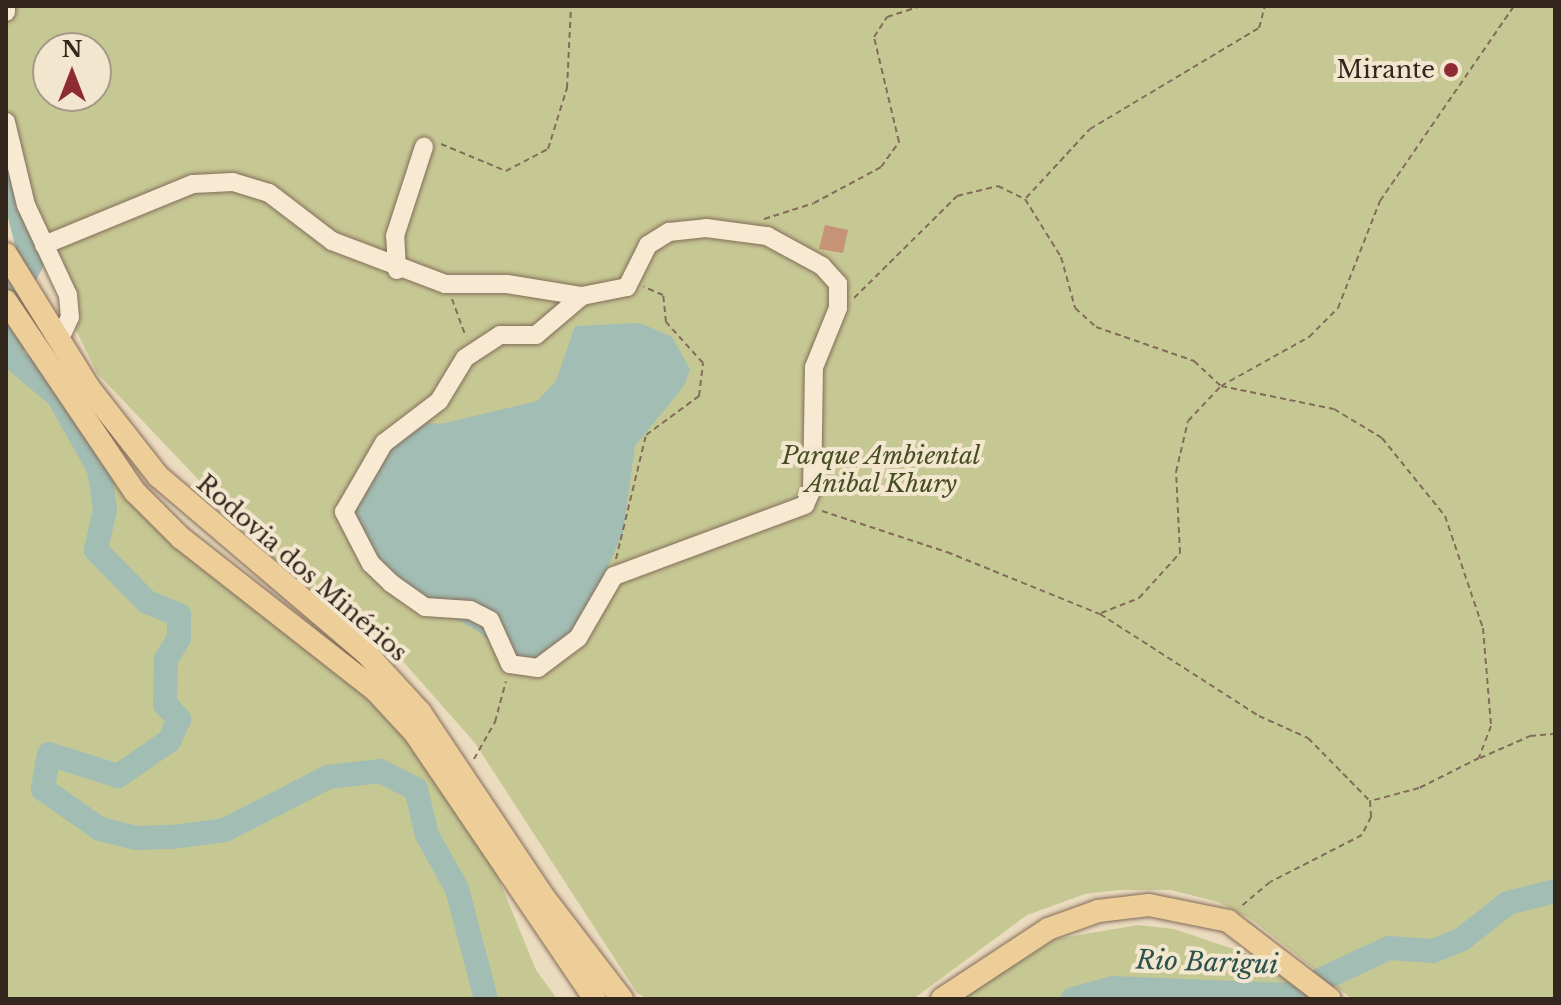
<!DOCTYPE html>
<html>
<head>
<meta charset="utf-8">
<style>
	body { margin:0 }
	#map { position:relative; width:1561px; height:1005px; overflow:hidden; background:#ebdbbf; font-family:"Libre Baskerville",serif }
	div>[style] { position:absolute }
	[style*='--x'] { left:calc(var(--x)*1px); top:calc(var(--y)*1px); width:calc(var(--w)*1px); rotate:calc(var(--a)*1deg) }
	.green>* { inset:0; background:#c6c894 }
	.water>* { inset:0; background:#a2bdb3 }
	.river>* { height:24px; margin:-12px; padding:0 12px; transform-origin:12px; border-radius:12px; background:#a2bdb3 }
	.building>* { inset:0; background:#c79377 }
	.path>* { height:2px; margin-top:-1px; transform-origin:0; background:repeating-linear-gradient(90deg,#836c59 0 6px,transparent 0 10px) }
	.roads { filter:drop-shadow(0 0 2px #836c59) drop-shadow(0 0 2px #836c59) }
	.minor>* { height:18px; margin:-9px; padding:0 9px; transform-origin:9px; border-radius:9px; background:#f7e9d2 }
	.major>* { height:22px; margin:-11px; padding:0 11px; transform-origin:11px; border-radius:11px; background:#edcd98 }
	.dots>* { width:22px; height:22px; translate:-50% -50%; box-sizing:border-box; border:4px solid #f3e6cf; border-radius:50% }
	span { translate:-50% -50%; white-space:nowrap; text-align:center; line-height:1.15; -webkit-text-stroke:8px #f3e6cf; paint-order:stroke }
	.poi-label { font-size:24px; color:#33261c }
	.right { translate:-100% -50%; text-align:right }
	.park-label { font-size:24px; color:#474e24; font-style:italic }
	.street-label { font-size:24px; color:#33261c }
	.water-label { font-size:26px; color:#2c524d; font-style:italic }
	.frame { position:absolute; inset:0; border:8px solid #33261c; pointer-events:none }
	.north { position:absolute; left:32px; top:32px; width:80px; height:80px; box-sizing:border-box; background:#f3e6cf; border:2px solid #a69987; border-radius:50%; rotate:0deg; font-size:22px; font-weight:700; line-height:32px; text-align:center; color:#33261c }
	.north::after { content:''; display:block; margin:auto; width:28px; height:36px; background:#8f2c33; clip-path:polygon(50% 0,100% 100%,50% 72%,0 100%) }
</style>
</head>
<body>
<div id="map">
	<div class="green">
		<i style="clip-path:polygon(evenodd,6px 6px,1555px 6px,1555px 999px,1352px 999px,1251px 919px,1218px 902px,1171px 890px,1118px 890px,1085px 894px,1027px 915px,913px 999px,647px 999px,637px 993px,475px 743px,400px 658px,273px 558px,97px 373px,6px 187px,6px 6px,48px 48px,96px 48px,96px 96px,48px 96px,48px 48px)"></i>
		<i style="clip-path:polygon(6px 335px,122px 482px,343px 674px,436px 765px,489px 855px,536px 970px,557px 999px,6px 999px)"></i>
		<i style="clip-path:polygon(1138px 925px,1174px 929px,1260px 958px,1312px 999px,960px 999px,1055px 939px)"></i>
	</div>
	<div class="water">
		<i style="clip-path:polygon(640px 323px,672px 337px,690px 369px,684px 386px,635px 446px,623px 533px,582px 625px,537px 666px,510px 658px,476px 630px,367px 570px,355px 529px,357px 498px,398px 420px,440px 424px,537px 401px,556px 381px,575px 326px)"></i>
	</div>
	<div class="river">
		<i style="--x:6;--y:163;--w:102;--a:75.3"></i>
		<i style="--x:32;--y:262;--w:55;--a:118"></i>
		<i style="--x:6;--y:314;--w:46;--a:79.9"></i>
		<i style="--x:14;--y:359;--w:57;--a:40.1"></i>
		<i style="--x:58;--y:396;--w:84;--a:60.7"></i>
		<i style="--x:99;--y:469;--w:40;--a:81.5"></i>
		<i style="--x:105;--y:509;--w:42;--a:102.4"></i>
		<i style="--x:96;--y:550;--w:73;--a:45.6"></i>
		<i style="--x:147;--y:602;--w:35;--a:22"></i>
		<i style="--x:179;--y:615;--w:23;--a:90"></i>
		<i style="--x:179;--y:638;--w:26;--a:121"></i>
		<i style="--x:166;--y:660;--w:44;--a:91.3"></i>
		<i style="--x:165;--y:704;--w:21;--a:47"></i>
		<i style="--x:179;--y:719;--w:24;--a:114"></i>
		<i style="--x:169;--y:741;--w:62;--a:145.5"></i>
		<i style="--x:118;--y:776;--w:72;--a:-162.3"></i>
		<i style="--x:49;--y:754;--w:36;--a:100"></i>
		<i style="--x:43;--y:789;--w:70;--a:35.1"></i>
		<i style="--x:100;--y:829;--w:36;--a:14"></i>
		<i style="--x:135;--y:838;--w:38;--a:-2"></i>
		<i style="--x:173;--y:837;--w:52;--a:-7.7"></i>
		<i style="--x:225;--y:830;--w:116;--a:-27.2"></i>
		<i style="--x:328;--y:777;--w:52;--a:-6.6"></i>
		<i style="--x:380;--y:771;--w:40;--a:26.6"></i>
		<i style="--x:416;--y:789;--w:47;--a:76.6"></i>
		<i style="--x:427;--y:835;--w:62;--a:60.9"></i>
		<i style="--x:457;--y:889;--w:114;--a:75.2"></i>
		<i style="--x:1073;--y:999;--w:41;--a:-15.4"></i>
		<i style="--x:1113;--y:988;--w:175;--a:2.3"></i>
		<i style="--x:1288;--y:995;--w:111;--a:-25"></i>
		<i style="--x:1389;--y:948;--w:44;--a:3.9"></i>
		<i style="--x:1433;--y:951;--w:31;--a:-22"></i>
		<i style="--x:1462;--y:939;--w:58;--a:-38"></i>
		<i style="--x:1508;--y:903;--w:49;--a:-14.3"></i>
	</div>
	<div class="building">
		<i style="clip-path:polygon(825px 225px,848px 230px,843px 253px,819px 249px)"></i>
	</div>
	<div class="path">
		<i style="--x:441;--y:144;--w:70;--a:22.6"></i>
		<i style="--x:506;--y:171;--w:47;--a:-27.6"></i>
		<i style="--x:548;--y:149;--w:64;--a:-72.7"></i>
		<i style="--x:567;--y:88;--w:82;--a:-87.2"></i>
		<i style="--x:1026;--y:198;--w:94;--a:-47.2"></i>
		<i style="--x:1090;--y:129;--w:197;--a:-30.9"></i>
		<i style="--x:1259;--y:28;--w:23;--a:-75"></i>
		<i style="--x:764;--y:219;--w:52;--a:-17.7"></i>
		<i style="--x:814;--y:203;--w:76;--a:-28.2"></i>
		<i style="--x:881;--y:167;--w:31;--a:-54"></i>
		<i style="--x:899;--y:142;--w:108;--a:-103.4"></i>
		<i style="--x:874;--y:37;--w:24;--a:-57"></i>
		<i style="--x:887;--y:17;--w:35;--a:-18"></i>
		<i style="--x:854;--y:298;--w:145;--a:-44.7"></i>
		<i style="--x:957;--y:196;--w:42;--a:-13.7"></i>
		<i style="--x:998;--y:186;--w:30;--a:26"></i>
		<i style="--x:1025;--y:199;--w:68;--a:58.2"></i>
		<i style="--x:1061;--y:257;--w:53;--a:74.6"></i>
		<i style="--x:1075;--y:308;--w:28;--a:42"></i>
		<i style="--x:1096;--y:327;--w:104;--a:19.1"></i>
		<i style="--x:1194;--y:361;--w:37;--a:43"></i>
		<i style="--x:1221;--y:386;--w:115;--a:11.5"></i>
		<i style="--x:1334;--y:409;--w:56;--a:31.1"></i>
		<i style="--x:1382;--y:438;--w:100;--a:51.1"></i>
		<i style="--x:1445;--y:516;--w:118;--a:71.3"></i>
		<i style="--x:1483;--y:628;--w:98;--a:85.3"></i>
		<i style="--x:1491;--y:726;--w:34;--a:111"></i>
		<i style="--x:1479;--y:758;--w:67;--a:153.4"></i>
		<i style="--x:1419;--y:788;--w:51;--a:165.1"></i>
		<i style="--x:452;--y:299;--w:40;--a:69.8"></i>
		<i style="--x:822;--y:511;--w:132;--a:18.2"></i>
		<i style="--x:947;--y:552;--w:165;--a:22.1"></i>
		<i style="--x:1100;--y:614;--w:189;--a:32.7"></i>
		<i style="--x:1259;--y:716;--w:54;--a:24.2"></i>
		<i style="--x:1308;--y:738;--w:88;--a:45.5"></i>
		<i style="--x:1370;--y:801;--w:16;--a:86"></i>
		<i style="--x:1371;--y:817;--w:20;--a:117"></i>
		<i style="--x:1362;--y:835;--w:103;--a:152.9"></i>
		<i style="--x:1270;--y:882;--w:40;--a:140"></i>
		<i style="--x:616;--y:559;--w:128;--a:-76.4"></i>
		<i style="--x:646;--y:435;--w:66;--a:-36.3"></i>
		<i style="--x:699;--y:396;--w:33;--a:-83"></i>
		<i style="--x:703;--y:363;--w:55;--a:-132.1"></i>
		<i style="--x:666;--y:322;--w:27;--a:-96"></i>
		<i style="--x:663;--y:295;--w:21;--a:-157"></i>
		<i style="--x:1101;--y:613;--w:41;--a:-21.5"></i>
		<i style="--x:1139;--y:598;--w:61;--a:-47.7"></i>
		<i style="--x:1180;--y:553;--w:81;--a:-92.8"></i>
		<i style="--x:1176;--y:472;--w:52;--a:-76.8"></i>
		<i style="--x:1188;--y:421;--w:48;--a:-46.7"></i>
		<i style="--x:1221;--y:386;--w:101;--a:-29.1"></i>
		<i style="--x:1309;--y:337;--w:41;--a:-45"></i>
		<i style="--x:1338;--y:308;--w:115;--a:-68.6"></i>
		<i style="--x:1380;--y:201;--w:237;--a:-55.5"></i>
		<i style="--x:1480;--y:758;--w:55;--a:-23.7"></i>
		<i style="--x:1530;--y:736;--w:25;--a:-5"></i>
		<i style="--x:474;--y:759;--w:43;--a:-60.4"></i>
		<i style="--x:495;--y:722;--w:42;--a:-75"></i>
	</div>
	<div class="roads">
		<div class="minor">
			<i style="--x:6;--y:12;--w:6;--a:-90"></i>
			<i style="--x:6;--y:122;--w:85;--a:76.5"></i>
			<i style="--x:26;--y:205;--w:99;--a:65"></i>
			<i style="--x:68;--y:295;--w:22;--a:85"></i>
			<i style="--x:70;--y:317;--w:23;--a:115"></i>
			<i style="--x:44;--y:245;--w:161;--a:-22.3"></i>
			<i style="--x:193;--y:184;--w:40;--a:-2.9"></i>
			<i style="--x:233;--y:182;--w:38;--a:17"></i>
			<i style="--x:269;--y:193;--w:79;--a:37.3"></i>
			<i style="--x:332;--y:241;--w:121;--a:20.8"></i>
			<i style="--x:445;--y:284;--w:62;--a:0"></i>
			<i style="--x:507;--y:284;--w:76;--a:9.1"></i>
			<i style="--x:582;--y:296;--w:46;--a:-11.3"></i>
			<i style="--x:627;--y:287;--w:47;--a:-63.4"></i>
			<i style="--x:648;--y:245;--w:25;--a:-32"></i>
			<i style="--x:669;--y:232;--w:37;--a:-6"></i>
			<i style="--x:706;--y:228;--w:62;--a:7.5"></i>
			<i style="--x:767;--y:236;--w:63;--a:28.6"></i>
			<i style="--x:822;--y:266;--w:24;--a:48"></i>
			<i style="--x:838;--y:284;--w:24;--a:90"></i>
			<i style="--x:838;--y:308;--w:64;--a:112.1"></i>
			<i style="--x:814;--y:367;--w:122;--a:90.9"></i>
			<i style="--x:812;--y:489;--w:17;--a:114"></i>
			<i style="--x:805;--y:505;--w:204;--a:159.6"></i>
			<i style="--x:614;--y:576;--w:72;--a:120.1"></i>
			<i style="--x:578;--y:638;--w:50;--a:143.1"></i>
			<i style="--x:538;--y:668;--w:28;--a:-172"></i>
			<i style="--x:510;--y:664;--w:48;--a:-114.4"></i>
			<i style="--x:490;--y:620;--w:22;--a:-153"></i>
			<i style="--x:470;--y:610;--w:45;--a:-176.2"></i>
			<i style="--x:425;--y:607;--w:42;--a:-144.8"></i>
			<i style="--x:391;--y:583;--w:28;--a:-136"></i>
			<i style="--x:371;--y:564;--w:59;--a:-117.4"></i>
			<i style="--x:344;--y:512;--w:80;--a:-59.9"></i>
			<i style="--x:384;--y:443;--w:69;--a:-37.4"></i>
			<i style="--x:439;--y:401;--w:50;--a:-58.8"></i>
			<i style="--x:465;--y:358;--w:42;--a:-33.3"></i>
			<i style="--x:500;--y:335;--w:36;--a:0"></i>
			<i style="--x:536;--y:335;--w:60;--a:-40.3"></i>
			<i style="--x:397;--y:270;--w:34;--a:-93"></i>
			<i style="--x:395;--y:236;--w:94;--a:-72"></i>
		</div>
		<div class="major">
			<i style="--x:6;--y:254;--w:158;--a:58.2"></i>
			<i style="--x:89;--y:388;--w:112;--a:51.9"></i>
			<i style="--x:158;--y:476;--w:273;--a:40.4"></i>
			<i style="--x:366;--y:653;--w:80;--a:47.5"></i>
			<i style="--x:420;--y:712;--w:221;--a:56.2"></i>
			<i style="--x:543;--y:896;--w:130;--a:52.5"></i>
			<i style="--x:6;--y:301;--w:230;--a:56"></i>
			<i style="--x:135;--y:492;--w:65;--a:45"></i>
			<i style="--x:181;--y:538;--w:248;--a:38.1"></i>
			<i style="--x:376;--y:691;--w:56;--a:47.2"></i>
			<i style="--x:414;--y:732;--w:323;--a:55.9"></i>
			<i style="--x:942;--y:999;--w:127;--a:-33.4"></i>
			<i style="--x:1048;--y:929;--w:53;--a:-19.8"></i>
			<i style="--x:1098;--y:911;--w:51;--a:-6.7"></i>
			<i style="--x:1149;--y:905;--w:81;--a:11.4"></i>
			<i style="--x:1228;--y:921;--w:128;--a:37.4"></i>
		</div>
	</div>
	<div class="dots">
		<i style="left:1451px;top:70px;background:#8f2c33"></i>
	</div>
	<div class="poi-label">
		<span class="right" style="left:1435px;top:70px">Mirante</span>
	</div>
	<div class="park-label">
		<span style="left:881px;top:470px">Parque Ambiental<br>Anibal Khury</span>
	</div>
	<div class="street-label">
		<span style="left:302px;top:568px;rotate:41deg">Rodovia dos Minérios</span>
	</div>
	<div class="water-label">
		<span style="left:1207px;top:963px;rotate:2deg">Rio Barigui</span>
	</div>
	<div class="frame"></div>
	<div class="north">N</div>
</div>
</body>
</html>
